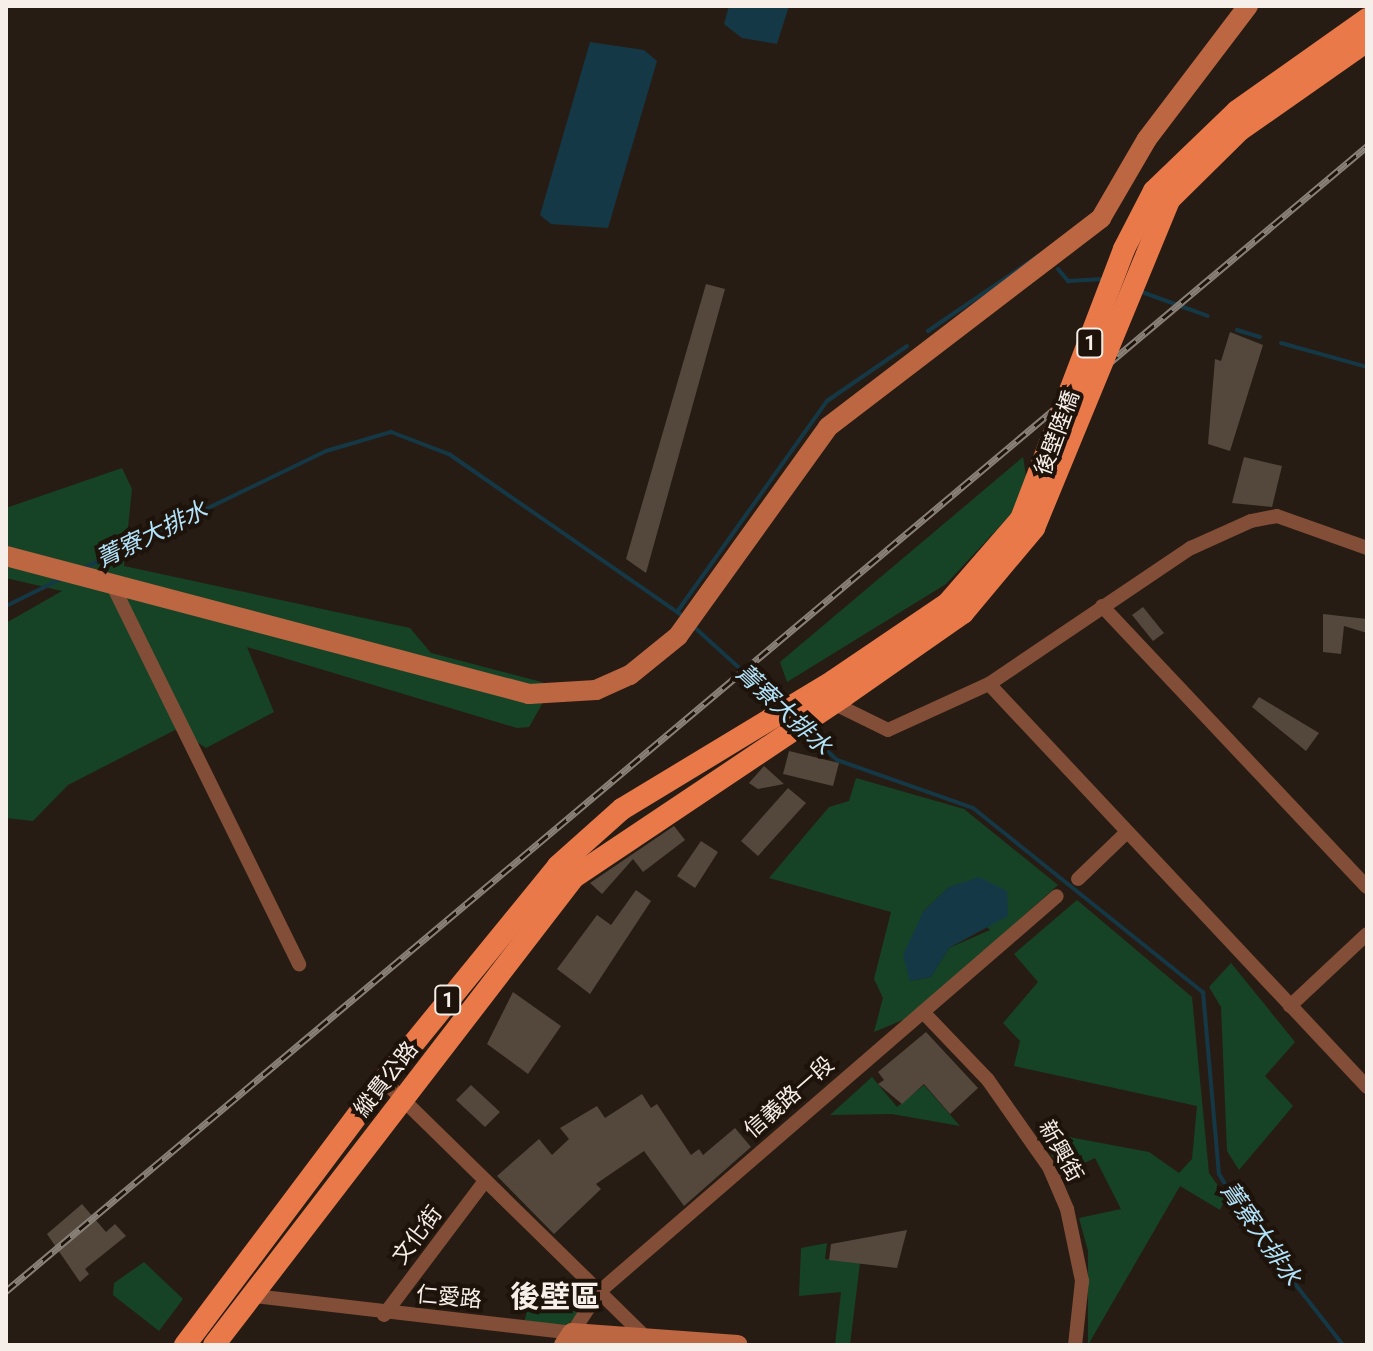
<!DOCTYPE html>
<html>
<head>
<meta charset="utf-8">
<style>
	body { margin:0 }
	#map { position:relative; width:1373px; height:1351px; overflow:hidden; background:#271c13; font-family:Roboto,"Noto Sans TC",sans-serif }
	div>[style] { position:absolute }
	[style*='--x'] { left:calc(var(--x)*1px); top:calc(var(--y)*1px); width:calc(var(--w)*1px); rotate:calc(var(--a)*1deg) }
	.green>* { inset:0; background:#164326 }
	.water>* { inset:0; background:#153846 }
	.stream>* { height:4px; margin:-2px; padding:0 2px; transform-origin:2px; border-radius:2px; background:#153846 }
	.building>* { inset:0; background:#54483d }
	.street>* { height:14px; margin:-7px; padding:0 7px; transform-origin:7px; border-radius:7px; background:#834e37 }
	.secondary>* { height:20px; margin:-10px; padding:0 10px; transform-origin:10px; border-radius:10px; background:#bc6642 }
	.primary>* { height:22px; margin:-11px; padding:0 11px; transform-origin:11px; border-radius:11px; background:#e97949 }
	.rail>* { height:7px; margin-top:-3.5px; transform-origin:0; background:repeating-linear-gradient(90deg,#1d130a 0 12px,#898078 0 24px); box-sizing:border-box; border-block:2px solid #898078 }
	.primary-bridge>* { height:22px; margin:-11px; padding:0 11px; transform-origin:11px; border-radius:11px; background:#e97949 }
	span { translate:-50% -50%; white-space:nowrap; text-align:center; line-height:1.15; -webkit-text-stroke:8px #1d130a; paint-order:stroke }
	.shield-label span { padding:2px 6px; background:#1d130a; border:2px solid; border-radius:6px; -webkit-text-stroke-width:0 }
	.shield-label { font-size:20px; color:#f6eee8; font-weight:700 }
	.street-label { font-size:22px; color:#f6eee8 }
	.water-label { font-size:24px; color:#b2e3fa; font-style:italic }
	.district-label { font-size:30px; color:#f6eee8; font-weight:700 }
	.frame { position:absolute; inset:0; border:8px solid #f6eee8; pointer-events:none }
</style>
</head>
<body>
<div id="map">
	<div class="green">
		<i style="clip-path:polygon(1023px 457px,1029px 495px,946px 584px,787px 682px,780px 662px)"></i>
		<i style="clip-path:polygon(122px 468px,132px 489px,124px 566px,410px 628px,431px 653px,553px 685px,529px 727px,517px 728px,247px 647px,274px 712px,206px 748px,177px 729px,68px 785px,33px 821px,6px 818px,6px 623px,62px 591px,6px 578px,6px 508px)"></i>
		<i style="clip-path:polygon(evenodd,856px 778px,964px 809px,1058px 885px,910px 1017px,874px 1032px,883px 998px,874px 979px,891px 912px,769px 878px,829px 807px,849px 801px,856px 778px,949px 887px,990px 930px,949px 948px,931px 977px,910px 981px,923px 912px,949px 887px)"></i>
		<i style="clip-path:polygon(1077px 900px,1192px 997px,1209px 1173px,1226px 1197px,1220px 1210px,1180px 1186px,1088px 1345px,1088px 1251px,1079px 1218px,1121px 1209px,1095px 1158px,1062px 1173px,1037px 1131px,1149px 1152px,1179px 1173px,1192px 1159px,1197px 1106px,1014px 1066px,1020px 1041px,1003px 1023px,1038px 982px,1014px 954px)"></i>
		<i style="clip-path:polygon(1231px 963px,1295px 1042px,1265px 1076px,1293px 1106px,1239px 1170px,1227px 1151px,1221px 1007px,1209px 987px)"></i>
		<i style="clip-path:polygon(872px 1077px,897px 1107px,924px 1085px,960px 1126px,892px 1114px,830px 1115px)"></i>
		<i style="clip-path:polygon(827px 1243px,825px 1259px,860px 1263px,850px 1345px,835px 1345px,841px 1292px,799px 1296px,801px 1248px)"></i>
		<i style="clip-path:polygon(144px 1262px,183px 1299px,159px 1331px,113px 1295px,114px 1283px)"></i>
		<i style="clip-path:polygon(530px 1299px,581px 1309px,568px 1325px,524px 1323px)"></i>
	</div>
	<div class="water">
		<i style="clip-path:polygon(729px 6px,789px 6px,777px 44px,742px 38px,724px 24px)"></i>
		<i style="clip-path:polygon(590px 42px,644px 50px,657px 61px,608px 228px,551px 224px,540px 215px)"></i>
		<i style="clip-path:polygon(979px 877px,1007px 891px,1008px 916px,949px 948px,931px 977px,910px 981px,903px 955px,923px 912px,949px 887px)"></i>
	</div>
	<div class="stream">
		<i style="--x:1058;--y:269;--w:16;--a:50"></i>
		<i style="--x:1068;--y:281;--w:36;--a:-3"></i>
		<i style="--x:1139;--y:291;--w:73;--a:19.9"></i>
		<i style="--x:1237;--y:330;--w:24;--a:17"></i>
		<i style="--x:928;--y:331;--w:133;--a:-34.3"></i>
		<i style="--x:1281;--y:343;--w:89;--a:15.6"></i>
		<i style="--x:82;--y:569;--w:271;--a:-25.8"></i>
		<i style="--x:326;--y:451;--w:68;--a:-16.3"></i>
		<i style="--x:391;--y:432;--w:62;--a:20.8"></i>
		<i style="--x:449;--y:454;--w:286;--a:34.7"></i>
		<i style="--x:6;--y:606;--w:64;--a:-26.2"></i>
		<i style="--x:677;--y:612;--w:259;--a:-54.6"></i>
		<i style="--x:827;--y:401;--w:97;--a:-34.5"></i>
		<i style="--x:693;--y:626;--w:115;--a:42.2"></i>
		<i style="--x:807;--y:732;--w:41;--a:43"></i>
		<i style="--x:837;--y:760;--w:144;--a:19.4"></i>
		<i style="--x:973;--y:808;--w:295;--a:38.7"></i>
		<i style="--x:1203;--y:992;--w:183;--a:85"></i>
		<i style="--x:1219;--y:1174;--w:64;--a:59"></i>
		<i style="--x:1252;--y:1229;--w:147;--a:51.9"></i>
	</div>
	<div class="building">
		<i style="clip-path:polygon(706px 284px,725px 289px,646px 573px,626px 559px)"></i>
		<i style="clip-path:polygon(1230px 332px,1263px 345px,1230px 451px,1208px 444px,1215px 359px,1221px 361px)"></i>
		<i style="clip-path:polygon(1244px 457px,1282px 466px,1272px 507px,1232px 503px)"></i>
		<i style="clip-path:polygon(1143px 607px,1164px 633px,1153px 641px,1132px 615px)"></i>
		<i style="clip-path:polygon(1323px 614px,1367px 619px,1367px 633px,1344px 626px,1341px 654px,1323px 652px)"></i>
		<i style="clip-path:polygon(1259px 697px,1319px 733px,1306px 751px,1252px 707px)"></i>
		<i style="clip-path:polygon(789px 751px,839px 763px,833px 786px,783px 774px)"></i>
		<i style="clip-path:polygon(764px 766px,784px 784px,758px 789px,749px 783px)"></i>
		<i style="clip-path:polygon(788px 788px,806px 803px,758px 856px,741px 841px)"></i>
		<i style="clip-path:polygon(674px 826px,685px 840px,643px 872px,633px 859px,602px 894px,590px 883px)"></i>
		<i style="clip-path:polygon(701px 841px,718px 852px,695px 888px,677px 876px)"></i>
		<i style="clip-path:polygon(636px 890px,651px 901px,590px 994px,557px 969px,597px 915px,611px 925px)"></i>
		<i style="clip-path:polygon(513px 992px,561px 1026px,528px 1074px,487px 1044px)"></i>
		<i style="clip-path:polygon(926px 1032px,978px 1088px,950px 1114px,924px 1084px,902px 1104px,878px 1084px,884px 1080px,878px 1072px)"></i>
		<i style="clip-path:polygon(471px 1085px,500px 1112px,485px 1127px,456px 1100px)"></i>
		<i style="clip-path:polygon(642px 1094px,651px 1108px,657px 1104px,691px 1155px,699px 1149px,703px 1155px,735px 1128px,751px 1147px,684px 1206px,644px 1151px,596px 1184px,601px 1189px,554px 1234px,497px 1176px,539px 1139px,552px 1155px,569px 1139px,560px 1128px,597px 1106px,605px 1118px)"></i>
		<i style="clip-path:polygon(82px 1204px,106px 1232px,115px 1224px,126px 1236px,85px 1269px,89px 1274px,80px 1282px,47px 1234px)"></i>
		<i style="clip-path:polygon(907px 1230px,897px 1268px,829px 1260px,831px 1244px)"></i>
	</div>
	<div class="street">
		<i style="--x:112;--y:584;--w:424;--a:63.8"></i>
		<i style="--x:1102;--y:606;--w:386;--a:46.7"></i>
		<i style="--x:989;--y:684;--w:244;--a:-34"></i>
		<i style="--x:1191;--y:548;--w:66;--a:-24.2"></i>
		<i style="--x:1251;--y:521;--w:26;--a:-11"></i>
		<i style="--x:1277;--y:516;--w:96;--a:19.6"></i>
		<i style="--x:835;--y:704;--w:59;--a:26.1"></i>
		<i style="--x:888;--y:730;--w:111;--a:-24.5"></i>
		<i style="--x:989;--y:684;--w:553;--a:46.83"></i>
		<i style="--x:1078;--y:879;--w:66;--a:-43.8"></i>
		<i style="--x:1290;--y:1006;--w:105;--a:-43.1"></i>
		<i style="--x:923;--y:1012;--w:94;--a:46.3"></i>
		<i style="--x:988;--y:1080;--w:106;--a:55"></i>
		<i style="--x:1049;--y:1167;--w:46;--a:66.8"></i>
		<i style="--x:1067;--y:1209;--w:74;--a:78.2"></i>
		<i style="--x:1082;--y:1281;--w:64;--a:96.2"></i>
		<i style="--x:384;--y:1081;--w:360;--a:44.4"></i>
		<i style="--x:254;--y:1296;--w:320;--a:6.6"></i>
		<i style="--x:572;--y:1333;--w:49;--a:-56.6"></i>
		<i style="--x:599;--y:1292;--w:605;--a:-40.85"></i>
		<i style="--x:384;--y:1315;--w:168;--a:-53"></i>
	</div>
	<div class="secondary">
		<i style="--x:6;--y:556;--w:541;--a:14.78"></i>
		<i style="--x:529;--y:694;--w:67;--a:-3.4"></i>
		<i style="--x:596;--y:690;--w:37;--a:-24"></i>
		<i style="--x:630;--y:675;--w:62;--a:-39.1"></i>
		<i style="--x:678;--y:636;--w:257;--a:-54.3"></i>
		<i style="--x:828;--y:427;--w:344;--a:-37.4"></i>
		<i style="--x:1101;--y:218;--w:91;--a:-59.8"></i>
		<i style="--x:1147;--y:139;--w:167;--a:-52.8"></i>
		<i style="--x:564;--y:1345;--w:14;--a:-56"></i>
		<i style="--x:572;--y:1333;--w:166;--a:4.1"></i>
	</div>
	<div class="primary">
		<i style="--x:185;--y:1345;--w:343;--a:-53.1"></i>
		<i style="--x:391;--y:1071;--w:264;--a:-50.8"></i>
		<i style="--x:558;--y:866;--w:86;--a:-41.7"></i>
		<i style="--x:622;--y:809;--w:247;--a:-31.2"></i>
		<i style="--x:214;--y:1345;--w:590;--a:-52.43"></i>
		<i style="--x:574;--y:877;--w:325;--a:-33.8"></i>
	</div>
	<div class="rail">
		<i style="--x:6;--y:1291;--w:1779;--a:-40.07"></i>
	</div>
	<div class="primary-bridge">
		<i style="--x:833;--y:681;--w:139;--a:-34.1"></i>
		<i style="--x:948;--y:603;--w:111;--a:-49"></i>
		<i style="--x:1021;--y:519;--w:289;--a:-69.1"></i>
		<i style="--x:1124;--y:249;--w:65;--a:-62.7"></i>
		<i style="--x:1154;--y:191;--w:115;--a:-43.9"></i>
		<i style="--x:1237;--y:111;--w:159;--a:-35.3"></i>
		<i style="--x:844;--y:696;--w:145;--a:-34.9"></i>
		<i style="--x:963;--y:613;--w:111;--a:-50.1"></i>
		<i style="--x:1034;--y:528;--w:355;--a:-67.6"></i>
		<i style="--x:1169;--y:200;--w:100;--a:-44.6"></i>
		<i style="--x:1240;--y:130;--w:155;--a:-35"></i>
	</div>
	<div class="shield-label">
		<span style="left:1090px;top:343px">1</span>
		<span style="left:448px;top:1000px">1</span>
	</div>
	<div class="street-label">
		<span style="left:1057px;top:433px;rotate:-70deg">後壁陸橋</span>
		<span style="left:386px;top:1079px;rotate:-52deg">縱貫公路</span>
		<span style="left:789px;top:1097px;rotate:-41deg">信義路一段</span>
		<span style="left:1061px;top:1151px;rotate:61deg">新興街</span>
		<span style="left:417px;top:1235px;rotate:-53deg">文化街</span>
		<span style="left:449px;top:1297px;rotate:5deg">仁愛路</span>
	</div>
	<div class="water-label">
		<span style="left:152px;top:535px;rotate:-26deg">菁寮大排水</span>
		<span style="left:783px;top:710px;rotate:43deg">菁寮大排水</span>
		<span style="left:1260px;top:1234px;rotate:55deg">菁寮大排水</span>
	</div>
	<div class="district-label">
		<span style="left:555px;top:1297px">後壁區</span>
	</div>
	<div class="frame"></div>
</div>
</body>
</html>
